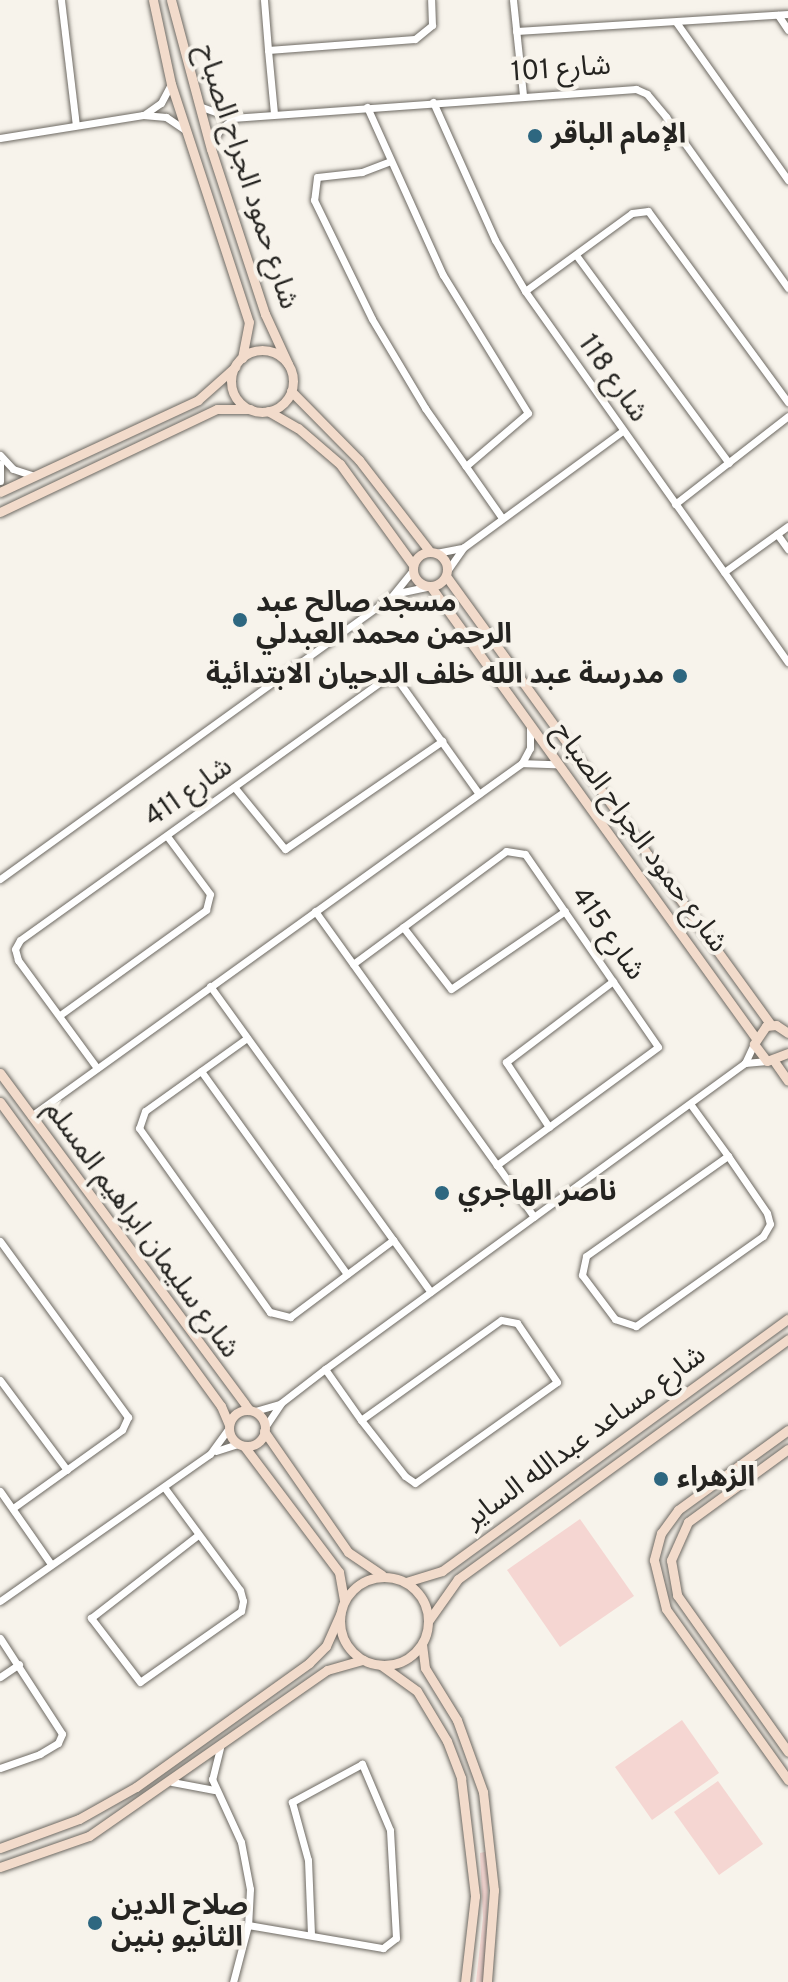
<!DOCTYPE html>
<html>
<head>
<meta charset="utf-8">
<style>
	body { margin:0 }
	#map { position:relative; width:788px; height:1982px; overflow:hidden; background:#f7f3eb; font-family:Overpass,"Noto Sans Arabic",sans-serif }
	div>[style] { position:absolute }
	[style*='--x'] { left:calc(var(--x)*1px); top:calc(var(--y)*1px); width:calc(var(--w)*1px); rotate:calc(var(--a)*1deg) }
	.green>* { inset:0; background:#f5d6d2 }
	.roads { filter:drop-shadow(0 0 2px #6d6962) drop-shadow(0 0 2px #6d6962) }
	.street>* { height:7px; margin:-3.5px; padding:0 3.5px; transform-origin:3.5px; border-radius:3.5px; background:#fff }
	.secondary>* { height:9px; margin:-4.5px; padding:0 4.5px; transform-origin:4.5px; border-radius:4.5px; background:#f2dbcb }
	.secondary>.ring { margin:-4.5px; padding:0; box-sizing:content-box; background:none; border:9px solid #f2dbcb; border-radius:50% }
	.dots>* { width:22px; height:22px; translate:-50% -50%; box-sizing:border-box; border:4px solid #f7f3eb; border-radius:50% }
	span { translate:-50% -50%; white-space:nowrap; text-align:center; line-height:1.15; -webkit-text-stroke:8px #f7f3eb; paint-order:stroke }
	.street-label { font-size:28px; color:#252421 }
	.poi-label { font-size:28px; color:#252421; font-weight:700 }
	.left { translate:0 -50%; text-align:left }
	.right { translate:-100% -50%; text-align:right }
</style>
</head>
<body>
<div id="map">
	<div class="green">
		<i style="clip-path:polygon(580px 1519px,634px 1596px,560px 1647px,507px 1570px)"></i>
		<i style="clip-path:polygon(682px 1720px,719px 1773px,652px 1820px,615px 1767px)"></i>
		<i style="clip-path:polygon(718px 1781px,763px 1844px,719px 1875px,674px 1812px)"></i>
		<i style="clip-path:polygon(489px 1851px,485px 1982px,476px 1982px,483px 1918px,480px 1853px)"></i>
	</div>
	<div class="roads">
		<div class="street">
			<i style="--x:61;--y:0;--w:126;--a:83.2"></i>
			<i style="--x:264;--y:0;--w:50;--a:85.4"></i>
			<i style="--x:268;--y:50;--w:147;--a:-4.3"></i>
			<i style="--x:415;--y:39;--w:22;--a:-39"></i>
			<i style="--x:432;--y:25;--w:25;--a:-92"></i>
			<i style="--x:513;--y:0;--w:96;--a:84"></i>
			<i style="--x:778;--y:15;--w:18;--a:56"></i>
			<i style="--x:676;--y:22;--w:194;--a:54.7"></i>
			<i style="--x:516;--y:31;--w:273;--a:-3.6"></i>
			<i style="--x:268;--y:50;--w:63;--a:84.6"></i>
			<i style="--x:433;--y:102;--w:151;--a:65.8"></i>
			<i style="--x:495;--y:240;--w:59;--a:59.5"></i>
			<i style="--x:525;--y:291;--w:455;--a:54.7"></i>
			<i style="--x:199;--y:106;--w:35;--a:20"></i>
			<i style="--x:232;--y:118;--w:405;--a:-4.1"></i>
			<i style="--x:636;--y:89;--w:12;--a:24"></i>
			<i style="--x:647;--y:94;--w:30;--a:50"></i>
			<i style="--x:666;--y:117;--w:210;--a:54.5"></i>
			<i style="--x:367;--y:107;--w:184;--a:65.7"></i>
			<i style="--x:443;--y:275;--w:162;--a:58.4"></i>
			<i style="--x:528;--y:413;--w:82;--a:139.5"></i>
			<i style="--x:145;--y:114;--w:19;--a:-35"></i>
			<i style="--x:161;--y:103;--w:21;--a:-62"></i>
			<i style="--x:0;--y:138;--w:145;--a:-9.1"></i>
			<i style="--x:143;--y:115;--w:23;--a:5"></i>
			<i style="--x:166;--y:117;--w:22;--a:34"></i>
			<i style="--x:211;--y:146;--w:19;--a:-62"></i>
			<i style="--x:220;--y:129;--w:16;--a:-38"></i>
			<i style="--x:388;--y:162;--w:28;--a:159"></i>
			<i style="--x:362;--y:172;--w:45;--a:173.7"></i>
			<i style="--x:317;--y:177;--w:23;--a:97"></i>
			<i style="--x:314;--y:200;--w:132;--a:64"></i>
			<i style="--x:372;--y:319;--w:104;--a:59.2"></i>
			<i style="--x:425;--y:408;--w:134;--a:55"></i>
			<i style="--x:576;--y:255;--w:258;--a:53.7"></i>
			<i style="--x:525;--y:291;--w:132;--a:-36.1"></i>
			<i style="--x:632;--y:213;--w:16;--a:-7"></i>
			<i style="--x:648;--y:211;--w:237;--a:53.8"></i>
			<i style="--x:0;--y:455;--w:19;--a:47"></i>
			<i style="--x:13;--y:469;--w:22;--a:18"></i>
			<i style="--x:0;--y:464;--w:17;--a:90"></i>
			<i style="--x:675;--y:504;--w:143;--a:-37.9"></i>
			<i style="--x:777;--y:534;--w:19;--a:54"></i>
			<i style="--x:436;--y:553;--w:25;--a:-11"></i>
			<i style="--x:447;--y:571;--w:29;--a:-55"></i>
			<i style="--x:464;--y:547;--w:195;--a:-36.2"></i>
			<i style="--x:724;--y:572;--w:79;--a:-35.7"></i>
			<i style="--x:398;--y:593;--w:29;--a:-12"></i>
			<i style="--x:522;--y:763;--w:36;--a:2"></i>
			<i style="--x:235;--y:788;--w:79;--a:50.7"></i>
			<i style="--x:285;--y:849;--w:191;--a:-34.5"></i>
			<i style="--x:0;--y:879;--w:483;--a:-35.8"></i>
			<i style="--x:392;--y:596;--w:32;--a:-51"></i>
			<i style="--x:315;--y:911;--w:376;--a:54.4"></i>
			<i style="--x:403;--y:927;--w:78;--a:52.3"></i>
			<i style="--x:451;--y:989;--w:138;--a:-34.4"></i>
			<i style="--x:353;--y:964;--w:190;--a:-36.4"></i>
			<i style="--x:506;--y:851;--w:19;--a:9"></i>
			<i style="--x:525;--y:854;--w:234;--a:55.4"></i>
			<i style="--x:658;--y:1047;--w:200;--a:143.8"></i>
			<i style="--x:210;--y:986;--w:377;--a:54.2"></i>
			<i style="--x:60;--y:1015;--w:180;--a:-35.7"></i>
			<i style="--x:206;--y:910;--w:16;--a:-76"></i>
			<i style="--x:210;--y:894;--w:72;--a:-126.6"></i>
			<i style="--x:247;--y:1038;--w:125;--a:144.4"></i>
			<i style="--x:145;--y:1111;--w:18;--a:109"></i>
			<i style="--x:139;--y:1128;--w:226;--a:54.6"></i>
			<i style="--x:270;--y:1312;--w:21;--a:14"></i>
			<i style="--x:290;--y:1317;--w:129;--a:-36.8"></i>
			<i style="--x:745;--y:1063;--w:21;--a:-65"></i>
			<i style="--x:97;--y:1068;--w:134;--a:-126.2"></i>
			<i style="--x:18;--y:960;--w:11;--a:-105"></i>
			<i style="--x:15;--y:949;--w:10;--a:-61"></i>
			<i style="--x:20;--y:940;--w:445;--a:-35.6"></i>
			<i style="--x:382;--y:681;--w:15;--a:-8"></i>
			<i style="--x:397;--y:679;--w:141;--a:54.5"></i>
			<i style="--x:201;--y:1071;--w:250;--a:54.3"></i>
			<i style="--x:691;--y:1105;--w:63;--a:54"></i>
			<i style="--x:728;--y:1156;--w:69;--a:55.6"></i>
			<i style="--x:767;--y:1213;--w:11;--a:75"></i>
			<i style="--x:770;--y:1224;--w:14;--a:120"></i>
			<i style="--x:763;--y:1236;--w:156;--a:144.7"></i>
			<i style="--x:636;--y:1326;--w:22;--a:-162"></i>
			<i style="--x:615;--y:1319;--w:55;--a:-126.9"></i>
			<i style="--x:582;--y:1275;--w:19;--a:-78"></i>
			<i style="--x:586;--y:1256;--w:174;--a:-35.2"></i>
			<i style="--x:31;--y:1116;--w:605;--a:-35.71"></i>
			<i style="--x:522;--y:763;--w:17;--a:-62"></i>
			<i style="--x:530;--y:748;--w:22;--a:-90"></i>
			<i style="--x:549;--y:1127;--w:78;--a:-123.5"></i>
			<i style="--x:506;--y:1062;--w:134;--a:-37.1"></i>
			<i style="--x:0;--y:1241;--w:218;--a:54"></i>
			<i style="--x:128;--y:1417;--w:14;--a:115"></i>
			<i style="--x:122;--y:1430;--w:134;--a:144.4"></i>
			<i style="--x:325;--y:1369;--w:62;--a:54.8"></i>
			<i style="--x:361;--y:1420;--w:71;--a:51.8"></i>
			<i style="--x:405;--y:1476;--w:12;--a:35"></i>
			<i style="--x:415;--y:1483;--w:174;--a:-35.4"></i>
			<i style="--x:557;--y:1382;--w:71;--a:-124.1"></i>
			<i style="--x:517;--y:1323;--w:16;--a:-169"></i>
			<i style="--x:501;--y:1320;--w:172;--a:144.5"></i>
			<i style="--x:0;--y:1380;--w:112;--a:53.3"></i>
			<i style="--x:255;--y:1411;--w:25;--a:-16"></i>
			<i style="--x:265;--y:1427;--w:29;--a:-56"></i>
			<i style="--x:281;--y:1403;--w:56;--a:-37.7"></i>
			<i style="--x:325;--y:1369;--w:520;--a:-36.08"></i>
			<i style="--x:745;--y:1063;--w:22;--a:-5"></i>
			<i style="--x:216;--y:1451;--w:23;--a:-18"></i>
			<i style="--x:164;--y:1487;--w:128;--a:53.6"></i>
			<i style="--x:240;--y:1590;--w:11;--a:75"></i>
			<i style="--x:243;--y:1601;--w:10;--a:101"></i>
			<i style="--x:241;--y:1611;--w:123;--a:144.9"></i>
			<i style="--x:140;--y:1682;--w:81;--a:-127.4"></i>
			<i style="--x:91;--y:1618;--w:135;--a:-37.8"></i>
			<i style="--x:0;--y:1491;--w:89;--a:55.1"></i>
			<i style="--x:0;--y:1601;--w:256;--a:-35"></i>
			<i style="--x:210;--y:1454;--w:32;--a:-54"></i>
			<i style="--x:0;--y:1638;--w:114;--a:57.1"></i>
			<i style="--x:62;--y:1734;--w:10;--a:114"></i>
			<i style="--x:58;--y:1743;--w:21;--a:149"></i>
			<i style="--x:40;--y:1754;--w:42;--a:160.7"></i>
			<i style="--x:0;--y:1677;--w:23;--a:-34"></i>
			<i style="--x:220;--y:1748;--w:32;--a:104"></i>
			<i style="--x:212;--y:1779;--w:69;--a:65.3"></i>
			<i style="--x:241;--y:1842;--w:48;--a:79.2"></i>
			<i style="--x:250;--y:1889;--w:36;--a:93"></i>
			<i style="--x:248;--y:1925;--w:59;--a:104.7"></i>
			<i style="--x:172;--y:1782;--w:43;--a:10.8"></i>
			<i style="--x:248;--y:1925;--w:137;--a:9.7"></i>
			<i style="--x:383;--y:1948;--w:16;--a:-38"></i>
			<i style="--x:396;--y:1938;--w:108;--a:-93.2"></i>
			<i style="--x:390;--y:1830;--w:72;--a:-113"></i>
			<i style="--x:362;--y:1764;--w:80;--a:151.5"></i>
			<i style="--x:292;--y:1802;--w:60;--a:74.6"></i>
			<i style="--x:308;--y:1860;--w:74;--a:87.7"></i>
		</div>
		<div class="secondary">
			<i style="--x:153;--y:0;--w:86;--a:77.9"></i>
			<i style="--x:171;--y:84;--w:250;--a:71.9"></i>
			<i style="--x:249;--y:322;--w:37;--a:101"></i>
			<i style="--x:171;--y:0;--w:154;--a:75"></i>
			<i style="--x:211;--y:149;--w:174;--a:71.9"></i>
			<i style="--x:265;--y:314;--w:55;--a:65.3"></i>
			<i class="ring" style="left:231px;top:350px;width:53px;height:53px"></i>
			<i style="--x:291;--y:391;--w:97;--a:45.4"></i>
			<i style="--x:359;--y:460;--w:116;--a:52.3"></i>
			<i style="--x:268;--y:411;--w:34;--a:30"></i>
			<i style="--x:298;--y:428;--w:55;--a:40.6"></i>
			<i style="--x:340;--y:464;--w:125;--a:54.1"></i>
			<i style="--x:0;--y:492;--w:218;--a:-24.9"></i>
			<i style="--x:198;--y:400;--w:50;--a:-41.7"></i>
			<i style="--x:0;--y:512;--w:240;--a:-25.4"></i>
			<i style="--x:217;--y:409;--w:33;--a:0"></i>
			<i class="ring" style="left:413px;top:552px;width:25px;height:25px"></i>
			<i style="--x:446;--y:576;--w:554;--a:54.1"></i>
			<i style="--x:431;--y:587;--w:555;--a:54.25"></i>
			<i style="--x:788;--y:1033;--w:14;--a:-146"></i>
			<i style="--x:776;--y:1025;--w:10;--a:174"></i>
			<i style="--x:766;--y:1026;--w:22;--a:124"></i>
			<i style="--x:754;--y:1044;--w:21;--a:53"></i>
			<i style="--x:767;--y:1061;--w:22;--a:-21"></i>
			<i style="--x:774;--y:1061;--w:24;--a:55"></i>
			<i style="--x:0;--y:1073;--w:419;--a:53.5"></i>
			<i style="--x:0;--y:1102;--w:376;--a:54"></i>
			<i style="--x:221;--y:1406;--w:21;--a:67"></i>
			<i class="ring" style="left:229px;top:1410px;width:27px;height:27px"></i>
			<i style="--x:788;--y:1430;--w:136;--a:144"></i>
			<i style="--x:678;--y:1510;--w:29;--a:126"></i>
			<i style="--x:661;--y:1533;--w:28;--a:105"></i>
			<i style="--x:654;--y:1560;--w:50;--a:76.2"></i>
			<i style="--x:666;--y:1609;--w:210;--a:54.5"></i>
			<i style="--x:264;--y:1431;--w:147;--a:55.2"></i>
			<i style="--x:348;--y:1552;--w:41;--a:34.1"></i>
			<i style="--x:244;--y:1446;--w:158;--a:53"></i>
			<i style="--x:339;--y:1572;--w:29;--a:80"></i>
			<i style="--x:788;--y:1449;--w:124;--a:143.9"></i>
			<i style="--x:688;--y:1522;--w:42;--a:114.1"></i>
			<i style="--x:671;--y:1560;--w:36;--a:80"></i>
			<i style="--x:677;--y:1595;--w:192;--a:54.7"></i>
			<i class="ring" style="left:340px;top:1577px;width:79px;height:79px"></i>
			<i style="--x:406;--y:1582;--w:38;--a:-17"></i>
			<i style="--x:442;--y:1571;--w:428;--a:-36.1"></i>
			<i style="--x:429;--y:1620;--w:50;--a:-54.7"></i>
			<i style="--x:458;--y:1579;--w:408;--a:-36"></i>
			<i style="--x:422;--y:1644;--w:24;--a:83"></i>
			<i style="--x:425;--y:1668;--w:61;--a:58.4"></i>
			<i style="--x:457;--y:1720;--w:77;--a:70.1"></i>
			<i style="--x:483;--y:1792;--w:99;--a:83.6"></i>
			<i style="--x:494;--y:1890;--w:92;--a:94.4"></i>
			<i style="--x:381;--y:1665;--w:44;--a:35.8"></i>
			<i style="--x:417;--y:1691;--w:58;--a:59"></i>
			<i style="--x:447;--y:1741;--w:40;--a:69"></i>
			<i style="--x:461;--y:1778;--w:119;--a:83.2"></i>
			<i style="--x:475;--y:1896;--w:87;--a:96.6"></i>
			<i style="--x:0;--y:1848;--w:84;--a:-20.2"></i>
			<i style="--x:79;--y:1819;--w:65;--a:-29.3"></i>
			<i style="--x:136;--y:1787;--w:213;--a:-35.6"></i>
			<i style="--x:309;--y:1663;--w:24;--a:-45"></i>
			<i style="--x:326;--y:1646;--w:36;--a:-66"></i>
			<i style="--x:0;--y:1867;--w:94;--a:-19.2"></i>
			<i style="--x:89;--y:1836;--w:290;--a:-34.9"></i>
			<i style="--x:327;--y:1670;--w:37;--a:-16"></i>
		</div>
	</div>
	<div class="dots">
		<i style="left:535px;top:136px;background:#2e6780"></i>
		<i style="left:240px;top:620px;background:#2e6780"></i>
		<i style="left:680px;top:676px;background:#2e6780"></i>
		<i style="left:442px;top:1193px;background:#2e6780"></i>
		<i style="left:661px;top:1479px;background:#2e6780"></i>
		<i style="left:95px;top:1923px;background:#2e6780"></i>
	</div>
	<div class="street-label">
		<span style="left:561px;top:70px;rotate:-4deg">شارع 101</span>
		<span style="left:246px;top:177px;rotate:72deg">شارع حمود الجراح الصباح</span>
		<span style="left:612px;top:379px;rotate:55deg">شارع 118</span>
		<span style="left:189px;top:793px;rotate:-35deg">شارع 411</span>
		<span style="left:639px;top:838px;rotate:54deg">شارع حمود الجراح الصباح</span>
		<span style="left:607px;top:934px;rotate:55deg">شارع 415</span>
		<span style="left:141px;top:1230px;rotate:54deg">شارع سليمان ابراهيم المسلم</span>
		<span style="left:586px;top:1438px;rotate:-36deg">شارع مساعد عبدالله الساير</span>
	</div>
	<div class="poi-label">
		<span class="left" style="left:551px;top:136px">الإمام الباقر</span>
		<span class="left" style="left:256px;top:620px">مسجد صالح عبد<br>الرحمن محمد العبدلي</span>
		<span class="right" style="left:664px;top:676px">مدرسة عبد الله خلف الدحيان الابتدائية</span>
		<span class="left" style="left:458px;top:1193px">ناصر الهاجري</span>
		<span class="left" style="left:677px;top:1479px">الزهراء</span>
		<span class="left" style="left:111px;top:1923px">صلاح الدين<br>الثانيو بنين</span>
	</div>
</div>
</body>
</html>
